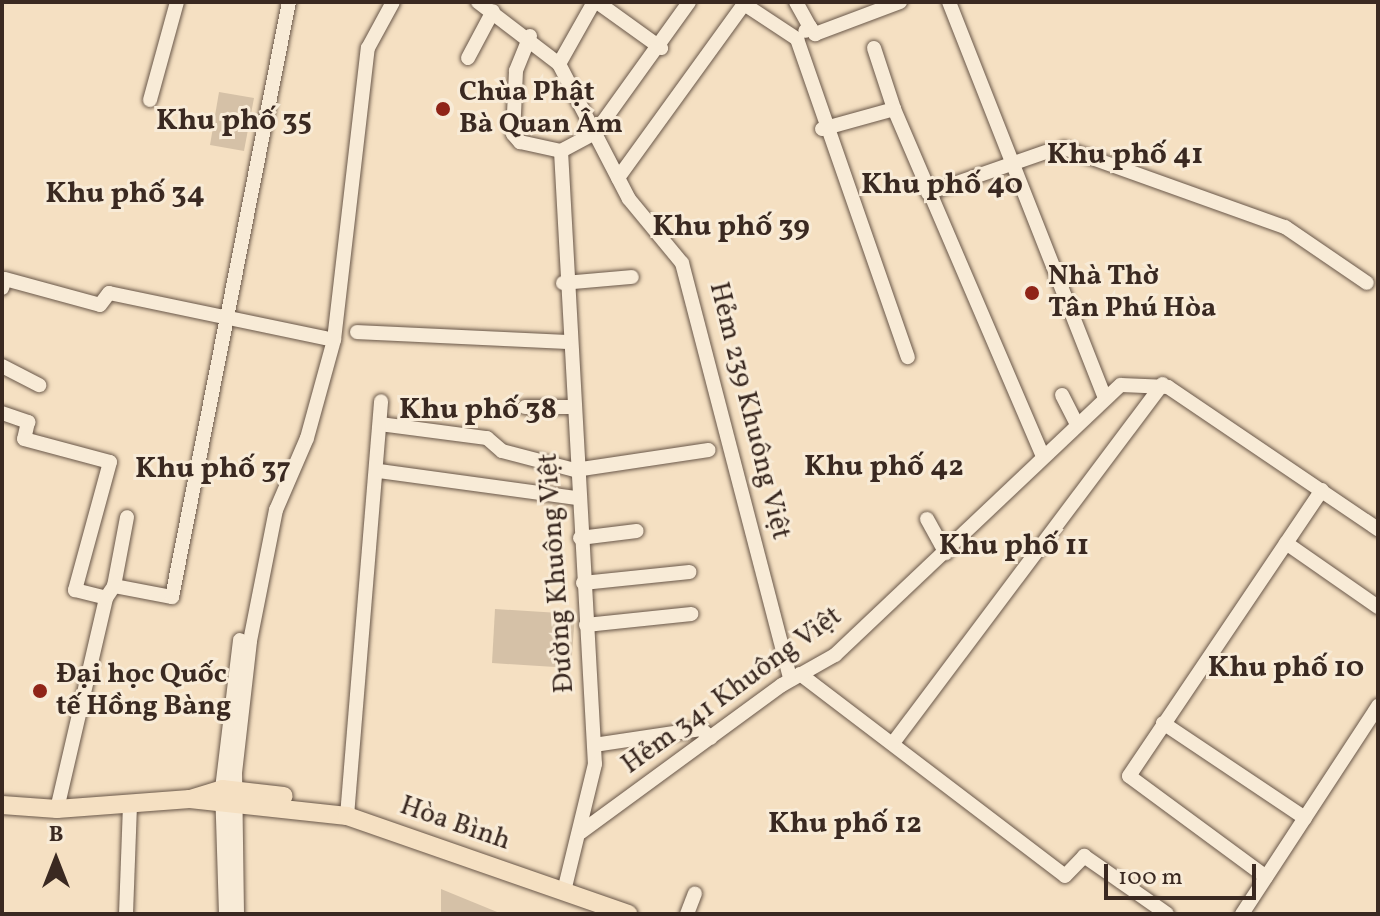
<!DOCTYPE html>
<html>
<head>
<meta charset="utf-8">
<style>
	body { margin:0 }
	#map { position:relative; width:1380px; height:916px; overflow:hidden; background:#f5e0c2; font-family:Vollkorn,serif }
	div>[style] { position:absolute }
	[style*='--x'] { left:calc(var(--x)*1px); top:calc(var(--y)*1px); width:calc(var(--w)*1px); rotate:calc(var(--a)*1deg) }
	.green>* { inset:0; background:#d5c1a7 }
	.roads { filter:drop-shadow(0 0 2px #695749) drop-shadow(0 0 2px #695749) }
	.minor>* { height:14px; margin:-7px; padding:0 7px; transform-origin:7px; border-radius:7px; background:#f8ebd7 }
	.major>* { height:18px; margin:-9px; padding:0 9px; transform-origin:9px; border-radius:9px; background:#f5e0c2 }
	.dots>* { width:22px; height:22px; translate:-50% -50%; box-sizing:border-box; border:4px solid #f8ebd7; border-radius:50% }
	span { translate:-50% -50%; white-space:nowrap; text-align:center; line-height:1.15; -webkit-text-stroke:6px #f8ebd7; paint-order:stroke }
	.poi-label { font-size:28px; color:#3a2921; font-weight:700 }
	.left { translate:0 -50%; text-align:left }
	.street-label { font-size:28px; color:#3a2921 }
	.neighbourhood-label { font-size:30px; color:#3a2921; font-weight:700 }
	.frame { position:absolute; inset:0; border:4px solid #3a2921; pointer-events:none }
	.north { position:absolute; left:16px; top:820px; width:80px; height:80px; -webkit-text-stroke:6px #f8ebd7; paint-order:stroke; rotate:0deg; font-size:22px; font-weight:700; line-height:32px; text-align:center; color:#3a2921 }
	.north::after { content:''; display:block; margin:auto; width:28px; height:36px; background:#3a2921; clip-path:polygon(50% 0,100% 100%,50% 72%,0 100%) }
	.scale { position:absolute; left:1104px; top:864px; width:152px; height:36px; box-sizing:border-box; border:4px solid #3a2921; border-top:0; padding-left:10px; font-size:24px; line-height:28px; white-space:nowrap; color:#3a2921; -webkit-text-stroke:6px #f8ebd7; paint-order:stroke }
</style>
</head>
<body>
<div id="map">
	<div class="green">
		<i style="clip-path:polygon(219px 92px,254px 98px,244px 151px,210px 145px)"></i>
		<i style="clip-path:polygon(495px 609px,575px 614px,571px 668px,492px 663px)"></i>
		<i style="clip-path:polygon(441px 889px,502px 914px,441px 914px)"></i>
	</div>
	<div class="roads">
		<div class="minor">
			<i style="--x:478;--y:2;--w:102;--a:37.4"></i>
			<i style="--x:559;--y:64;--w:152;--a:62.6"></i>
			<i style="--x:629;--y:199;--w:83;--a:50.4"></i>
			<i style="--x:682;--y:263;--w:430;--a:75.4"></i>
			<i style="--x:597;--y:2;--w:79;--a:35.7"></i>
			<i style="--x:796;--y:2;--w:29;--a:61"></i>
			<i style="--x:810;--y:27;--w:6;--a:141"></i>
			<i style="--x:949;--y:2;--w:423;--a:68.5"></i>
			<i style="--x:810;--y:27;--w:9;--a:54"></i>
			<i style="--x:815;--y:34;--w:91;--a:-20.6"></i>
			<i style="--x:530;--y:36;--w:38;--a:112"></i>
			<i style="--x:516;--y:71;--w:63;--a:92.7"></i>
			<i style="--x:513;--y:134;--w:11;--a:49"></i>
			<i style="--x:520;--y:142;--w:42;--a:12.4"></i>
			<i style="--x:797;--y:39;--w:337;--a:70.8"></i>
			<i style="--x:874;--y:48;--w:64;--a:71.8"></i>
			<i style="--x:468;--y:58;--w:53;--a:-62"></i>
			<i style="--x:559;--y:64;--w:71;--a:-60.6"></i>
			<i style="--x:150;--y:100;--w:102;--a:-74.6"></i>
			<i style="--x:822;--y:129;--w:75;--a:-15.5"></i>
			<i style="--x:894;--y:109;--w:376;--a:66.8"></i>
			<i style="--x:1064;--y:148;--w:235;--a:19.7"></i>
			<i style="--x:1285;--y:227;--w:99;--a:34.3"></i>
			<i style="--x:561;--y:151;--w:614;--a:86.83"></i>
			<i style="--x:595;--y:764;--w:131;--a:103.7"></i>
			<i style="--x:561;--y:151;--w:38;--a:-28"></i>
			<i style="--x:595;--y:133;--w:161;--a:-54.3"></i>
			<i style="--x:618;--y:178;--w:215;--a:-54.1"></i>
			<i style="--x:744;--y:4;--w:64;--a:33.4"></i>
			<i style="--x:928;--y:193;--w:125;--a:-19.2"></i>
			<i style="--x:563;--y:283;--w:69;--a:-5"></i>
			<i style="--x:2;--y:288;--w:9;--a:-72"></i>
			<i style="--x:5;--y:279;--w:98;--a:15.3"></i>
			<i style="--x:100;--y:305;--w:15;--a:-53"></i>
			<i style="--x:109;--y:293;--w:221;--a:11.8"></i>
			<i style="--x:357;--y:332;--w:209;--a:2.7"></i>
			<i style="--x:2;--y:366;--w:42;--a:27.2"></i>
			<i style="--x:1062;--y:395;--w:31;--a:63"></i>
			<i style="--x:525;--y:407;--w:45;--a:0"></i>
			<i style="--x:2;--y:413;--w:28;--a:19"></i>
			<i style="--x:28;--y:422;--w:17;--a:103"></i>
			<i style="--x:24;--y:439;--w:89;--a:15"></i>
			<i style="--x:110;--y:462;--w:133;--a:105.3"></i>
			<i style="--x:75;--y:590;--w:32;--a:14"></i>
			<i style="--x:380;--y:424;--w:108;--a:7.5"></i>
			<i style="--x:487;--y:438;--w:20;--a:41"></i>
			<i style="--x:502;--y:451;--w:75;--a:14.6"></i>
			<i style="--x:575;--y:470;--w:135;--a:-8.5"></i>
			<i style="--x:379;--y:471;--w:200;--a:7.8"></i>
			<i style="--x:927;--y:519;--w:39;--a:61"></i>
			<i style="--x:580;--y:538;--w:57;--a:-7"></i>
			<i style="--x:1286;--y:543;--w:112;--a:34.8"></i>
			<i style="--x:583;--y:583;--w:107;--a:-5.9"></i>
			<i style="--x:114;--y:586;--w:70;--a:-79.3"></i>
			<i style="--x:586;--y:625;--w:106;--a:-6"></i>
			<i style="--x:800;--y:674;--w:333;--a:37.3"></i>
			<i style="--x:1065;--y:876;--w:28;--a:-46"></i>
			<i style="--x:1084;--y:856;--w:101;--a:34.9"></i>
			<i style="--x:1163;--y:723;--w:171;--a:33.8"></i>
			<i style="--x:893;--y:743;--w:449;--a:-53.1"></i>
			<i style="--x:594;--y:745;--w:108;--a:-8.5"></i>
			<i style="--x:701;--y:729;--w:13;--a:42"></i>
			<i style="--x:57;--y:809;--w:217;--a:-76.9"></i>
			<i style="--x:106;--y:598;--w:14;--a:-56"></i>
			<i style="--x:114;--y:586;--w:59;--a:10.7"></i>
			<i style="--x:172;--y:597;--w:606;--a:-78.88"></i>
			<i style="--x:347;--y:816;--w:416;--a:-85.3"></i>
			<i style="--x:581;--y:832;--w:249;--a:-36.2"></i>
			<i style="--x:782;--y:685;--w:61;--a:-29.5"></i>
			<i style="--x:835;--y:655;--w:393;--a:-43.4"></i>
			<i style="--x:1121;--y:385;--w:47;--a:2.4"></i>
			<i style="--x:1168;--y:387;--w:254;--a:34.1"></i>
			<i style="--x:1266;--y:877;--w:170;--a:-143.6"></i>
			<i style="--x:1129;--y:776;--w:345;--a:-56"></i>
			<i style="--x:126;--y:914;--w:110;--a:-87.9"></i>
			<i style="--x:226;--y:914;--w:125;--a:-91.8"></i>
			<i style="--x:222;--y:789;--w:150;--a:-83.1"></i>
			<i style="--x:237;--y:914;--w:141;--a:-90.8"></i>
			<i style="--x:235;--y:773;--w:133;--a:-83.5"></i>
			<i style="--x:250;--y:641;--w:134;--a:-78.8"></i>
			<i style="--x:276;--y:510;--w:78;--a:-66.7"></i>
			<i style="--x:307;--y:438;--w:102;--a:-74.6"></i>
			<i style="--x:334;--y:340;--w:294;--a:-83.4"></i>
			<i style="--x:368;--y:48;--w:52;--a:-61.5"></i>
			<i style="--x:687;--y:914;--w:22;--a:-69"></i>
			<i style="--x:1242;--y:914;--w:249;--a:-56.8"></i>
		</div>
		<div class="major">
			<i style="--x:190;--y:799;--w:34;--a:-17"></i>
			<i style="--x:222;--y:789;--w:62;--a:6.4"></i>
			<i style="--x:2;--y:805;--w:55;--a:4.2"></i>
			<i style="--x:57;--y:809;--w:133;--a:-4.3"></i>
			<i style="--x:190;--y:799;--w:158;--a:6.2"></i>
			<i style="--x:347;--y:816;--w:298;--a:19.2"></i>
		</div>
	</div>
	<div class="dots">
		<i style="left:443px;top:109px;background:#8f2418"></i>
		<i style="left:1032px;top:293px;background:#8f2418"></i>
		<i style="left:40px;top:691px;background:#8f2418"></i>
	</div>
	<div class="poi-label">
		<span class="left" style="left:459px;top:109px">Chùa Phật<br>Bà Quan Âm</span>
		<span class="left" style="left:1048px;top:293px">Nhà Thờ<br>Tân Phú Hòa</span>
		<span class="left" style="left:56px;top:691px">Đại học Quốc<br>tế Hồng Bàng</span>
	</div>
	<div class="street-label">
		<span style="left:749px;top:411px;rotate:76deg">Hẻm 239 Khuông Việt</span>
		<span style="left:557px;top:573px;rotate:-94deg">Đường Khuông Việt</span>
		<span style="left:732px;top:691px;rotate:-36deg">Hẻm 341 Khuông Việt</span>
		<span style="left:455px;top:824px;rotate:19deg">Hòa Bình</span>
	</div>
	<div class="neighbourhood-label">
		<span style="left:234px;top:121px">Khu phố 35</span>
		<span style="left:1125px;top:155px">Khu phố 41</span>
		<span style="left:942px;top:185px">Khu phố 40</span>
		<span style="left:125px;top:194px">Khu phố 34</span>
		<span style="left:731px;top:227px">Khu phố 39</span>
		<span style="left:478px;top:410px">Khu phố 38</span>
		<span style="left:884px;top:467px">Khu phố 42</span>
		<span style="left:213px;top:469px">Khu phố 37</span>
		<span style="left:1014px;top:546px">Khu phố 11</span>
		<span style="left:1286px;top:668px">Khu phố 10</span>
		<span style="left:845px;top:824px">Khu phố 12</span>
	</div>
	<div class="frame"></div>
	<div class="north">B</div>
	<div class="scale">100 m</div>
</div>
</body>
</html>
